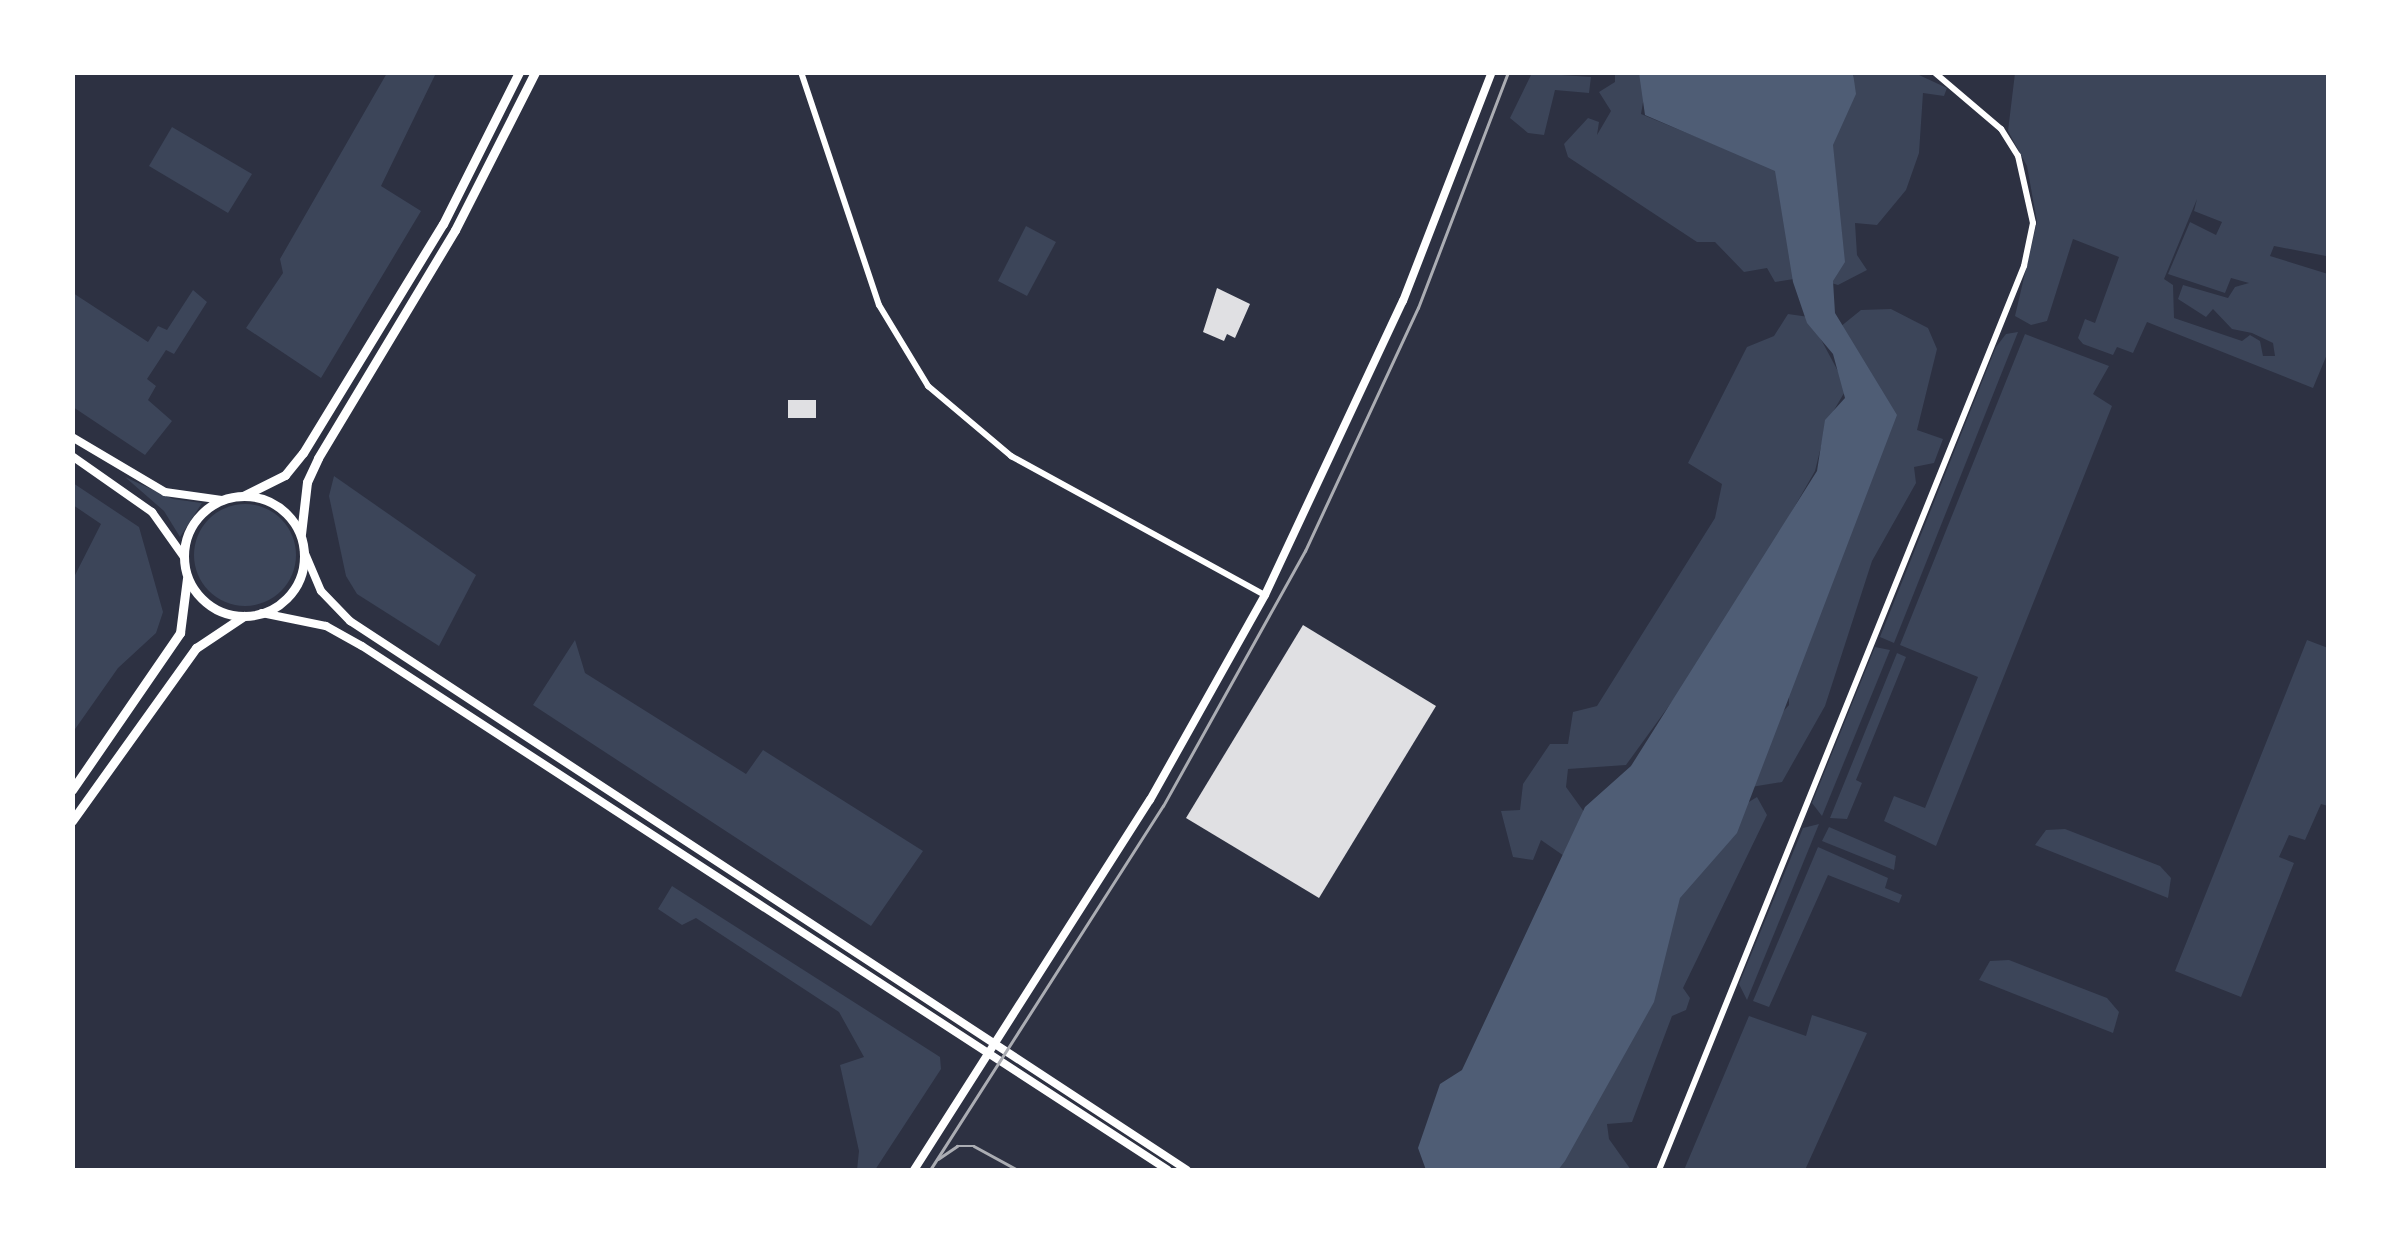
<!DOCTYPE html>
<html>
<head>
<meta charset="utf-8">
<style>
	body { margin:0 }
	#map { position:relative; width:2401px; height:1243px; overflow:hidden; background:#2d3142; font-family:"Fira Sans",sans-serif }
	div>[style] { position:absolute }
	[style*='--x'] { left:calc(var(--x)*1px); top:calc(var(--y)*1px); width:calc(var(--w)*1px); rotate:calc(var(--a)*1deg) }
	.green>* { inset:0; background:#3c4559 }
	.round { border-radius:50% }
	.water>* { inset:0; background:#4f5d75 }
	.building>* { inset:0; background:#e0e0e3 }
	.minor>* { height:6px; margin:-3px; padding:0 3px; transform-origin:3px; border-radius:3px; background:#fff }
	.tertiary>* { height:8px; margin:-4px; padding:0 4px; transform-origin:4px; border-radius:4px; background:#fff }
	.secondary>* { height:9px; margin:-4.5px; padding:0 4.5px; transform-origin:4.5px; border-radius:4.5px; background:#fff }
	.secondary>.ring { margin:-4.5px; padding:0; box-sizing:content-box; background:none; border:9px solid #fff; border-radius:50% }
	.tram>* { height:2.5px; margin:-1.25px; padding:0 1.25px; transform-origin:1.25px; border-radius:1.25px; background:#abadb3 }
	span { translate:-50% -50%; white-space:nowrap; text-align:center; line-height:1.15; -webkit-text-stroke:10px #fff; paint-order:stroke }
	.frame { position:absolute; inset:0; border:75px solid #fff; pointer-events:none }
</style>
</head>
<body>
<div id="map">
	<div class="green">
		<i style="clip-path:polygon(387px 73px,436px 73px,381px 186px,421px 211px,321px 378px,246px 328px,283px 273px,280px 259px)"></i>
		<i style="clip-path:polygon(1532px 73px,1591px 77px,1589px 93px,1555px 90px,1544px 135px,1528px 133px,1510px 118px)"></i>
		<i style="clip-path:polygon(1604px 73px,1638px 73px,1646px 85px,1641px 114px,1777px 170px,1794px 279px,1775px 282px,1767px 268px,1744px 272px,1715px 242px,1697px 242px,1568px 157px,1564px 144px,1588px 118px,1599px 122px,1597px 135px,1611px 111px,1599px 92px,1615px 82px,1615px 73px)"></i>
		<i style="clip-path:polygon(1854px 73px,1919px 75px,1947px 88px,1944px 96px,1923px 93px,1919px 153px,1906px 190px,1877px 225px,1855px 223px,1857px 255px,1867px 270px,1838px 285px,1828px 282px,1827px 117px,1852px 86px)"></i>
		<i style="clip-path:polygon(evenodd,2015px 73px,2328px 73px,2326px 256px,2274px 246px,2270px 256px,2328px 274px,2328px 352px,2313px 388px,2147px 322px,2133px 353px,2117px 347px,2113px 355px,2083px 344px,2078px 338px,2085px 319px,2095px 323px,2119px 257px,2073px 239px,2047px 321px,2031px 325px,2015px 316px,2037px 222px,2027px 166px,2008px 131px,2015px 73px,2197px 199px,2194px 211px,2222px 222px,2216px 235px,2190px 222px,2168px 274px,2225px 293px,2231px 278px,2249px 283px,2235px 287px,2228px 298px,2183px 285px,2178px 299px,2206px 317px,2213px 309px,2232px 329px,2252px 333px,2273px 343px,2275px 356px,2263px 356px,2260px 341px,2250px 335px,2242px 341px,2174px 318px,2173px 285px,2164px 279px,2197px 199px)"></i>
		<i style="clip-path:polygon(172px 127px,252px 174px,228px 213px,149px 166px)"></i>
		<i style="clip-path:polygon(1026px 226px,1056px 242px,1027px 296px,998px 281px)"></i>
		<i style="clip-path:polygon(193px 290px,207px 302px,174px 354px,166px 350px,147px 379px,156px 386px,148px 400px,172px 421px,145px 455px,73px 407px,73px 293px,148px 342px,158px 326px,167px 330px)"></i>
		<i style="clip-path:polygon(1891px 309px,1928px 328px,1937px 349px,1917px 430px,1943px 439px,1934px 463px,1914px 467px,1916px 483px,1872px 561px,1825px 706px,1782px 782px,1751px 787px,1747px 752px,1789px 705px,1788px 661px,1860px 479px,1840px 327px,1861px 310px)"></i>
		<i style="clip-path:polygon(1788px 314px,1809px 317px,1847px 388px,1827px 422px,1815px 471px,1724px 630px,1626px 765px,1568px 769px,1566px 787px,1587px 816px,1567px 858px,1541px 840px,1533px 860px,1513px 857px,1501px 811px,1520px 810px,1523px 784px,1550px 744px,1568px 744px,1573px 712px,1597px 706px,1715px 518px,1722px 484px,1688px 463px,1747px 347px,1774px 336px)"></i>
		<i style="clip-path:polygon(2018px 332px,1894px 643px,1880px 637px,1996px 347px,2006px 334px)"></i>
		<i style="clip-path:polygon(2025px 334px,2109px 366px,2093px 394px,2112px 406px,1936px 846px,1884px 821px,1894px 796px,1925px 808px,1978px 677px,1900px 645px)"></i>
		<i style="clip-path:polygon(334px 476px,476px 575px,439px 646px,357px 594px,346px 576px,329px 496px)"></i>
		<i style="clip-path:polygon(125px 477px,173px 499px,202px 503px,180px 537px,164px 511px)"></i>
		<i style="clip-path:polygon(73px 483px,139px 527px,163px 612px,156px 633px,118px 668px,73px 732px,73px 579px,101px 524px,73px 505px)"></i>
		<i class="round" style="left:194px;top:504px;width:102px;height:102px"></i>
		<i style="clip-path:polygon(575px 640px,585px 673px,746px 774px,763px 750px,923px 851px,871px 926px,533px 705px)"></i>
		<i style="clip-path:polygon(2307px 640px,2328px 648px,2328px 806px,2321px 804px,2305px 840px,2289px 835px,2279px 857px,2294px 863px,2241px 997px,2175px 971px)"></i>
		<i style="clip-path:polygon(1875px 647px,1890px 650px,1822px 816px,1812px 803px)"></i>
		<i style="clip-path:polygon(1897px 653px,1906px 657px,1856px 780px,1862px 783px,1847px 819px,1830px 818px)"></i>
		<i style="clip-path:polygon(1757px 797px,1767px 815px,1683px 988px,1690px 998px,1686px 1010px,1672px 1016px,1632px 1122px,1607px 1124px,1609px 1139px,1631px 1170px,1559px 1170px,1557px 1162px,1678px 881px,1729px 814px)"></i>
		<i style="clip-path:polygon(1819px 824px,1747px 1000px,1739px 984px,1803px 828px)"></i>
		<i style="clip-path:polygon(1829px 827px,1896px 856px,1894px 870px,1822px 841px)"></i>
		<i style="clip-path:polygon(2065px 829px,2160px 866px,2171px 878px,2168px 898px,2035px 845px,2046px 830px)"></i>
		<i style="clip-path:polygon(1818px 847px,1888px 878px,1885px 888px,1902px 895px,1899px 903px,1828px 875px,1769px 1007px,1753px 1001px)"></i>
		<i style="clip-path:polygon(672px 886px,940px 1057px,941px 1069px,875px 1170px,857px 1170px,859px 1151px,840px 1065px,864px 1057px,839px 1012px,696px 918px,682px 925px,658px 909px)"></i>
		<i style="clip-path:polygon(2009px 960px,2107px 998px,2119px 1012px,2113px 1033px,1979px 980px,1990px 961px)"></i>
		<i style="clip-path:polygon(1812px 1015px,1867px 1033px,1805px 1170px,1684px 1170px,1749px 1016px,1806px 1036px)"></i>
	</div>
	<div class="water">
		<i style="clip-path:polygon(1639px 73px,1853px 73px,1856px 94px,1833px 145px,1845px 262px,1833px 281px,1835px 313px,1897px 415px,1737px 833px,1680px 898px,1654px 1002px,1565px 1161px,1558px 1170px,1426px 1170px,1418px 1148px,1440px 1084px,1462px 1070px,1585px 807px,1631px 766px,1817px 471px,1825px 420px,1845px 398px,1833px 354px,1807px 323px,1793px 282px,1775px 171px,1645px 115px)"></i>
	</div>
	<div class="building">
		<i style="clip-path:polygon(1217px 288px,1250px 304px,1235px 338px,1227px 334px,1224px 341px,1203px 332px)"></i>
		<i style="clip-path:polygon(788px 400px,816px 400px,816px 418px,788px 418px)"></i>
		<i style="clip-path:polygon(1303px 625px,1436px 706px,1319px 898px,1186px 818px)"></i>
	</div>
	<div class="minor">
		<i style="--x:801;--y:72;--w:246;--a:71.5"></i>
		<i style="--x:879;--y:305;--w:95;--a:58.8"></i>
		<i style="--x:928;--y:386;--w:109;--a:40.1"></i>
		<i style="--x:1011;--y:456;--w:290;--a:28.7"></i>
		<i style="--x:1659;--y:1170;--w:975;--a:-68.01"></i>
		<i style="--x:2024;--y:266;--w:44;--a:-78.2"></i>
		<i style="--x:2033;--y:223;--w:69;--a:-102.6"></i>
		<i style="--x:2018;--y:156;--w:32;--a:-122"></i>
		<i style="--x:2001;--y:129;--w:88;--a:-139.6"></i>
	</div>
	<div class="tertiary">
		<i style="--x:72;--y:437;--w:108;--a:30.6"></i>
		<i style="--x:165;--y:492;--w:59;--a:7.9"></i>
		<i style="--x:72;--y:456;--w:98;--a:35"></i>
		<i style="--x:152;--y:512;--w:55;--a:54.6"></i>
		<i style="--x:304;--y:551;--w:43;--a:67"></i>
		<i style="--x:321;--y:591;--w:42;--a:46"></i>
		<i style="--x:350;--y:621;--w:1001;--a:33.26"></i>
		<i style="--x:262;--y:613;--w:65;--a:11.5"></i>
		<i style="--x:326;--y:626;--w:41;--a:29.1"></i>
		<i style="--x:362;--y:646;--w:961;--a:33.03"></i>
		<i style="--x:914;--y:1170;--w:439;--a:-57.5"></i>
		<i style="--x:1150;--y:800;--w:235;--a:-60.7"></i>
		<i style="--x:1265;--y:595;--w:325;--a:-64.9"></i>
		<i style="--x:1403;--y:301;--w:246;--a:-68.8"></i>
	</div>
	<div class="secondary">
		<i style="--x:243;--y:496;--w:47;--a:-26.6"></i>
		<i style="--x:285;--y:475;--w:28;--a:-51"></i>
		<i style="--x:303;--y:453;--w:268;--a:-58.6"></i>
		<i style="--x:443;--y:224;--w:170;--a:-63.4"></i>
		<i class="ring" style="left:184px;top:496px;width:111px;height:111px"></i>
		<i style="--x:301;--y:534;--w:52;--a:-83.4"></i>
		<i style="--x:307;--y:482;--w:26;--a:-65"></i>
		<i style="--x:318;--y:458;--w:266;--a:-59"></i>
		<i style="--x:455;--y:230;--w:177;--a:-63.1"></i>
		<i style="--x:72;--y:790;--w:191;--a:-55.5"></i>
		<i style="--x:180;--y:633;--w:55;--a:-82.7"></i>
		<i style="--x:72;--y:821;--w:213;--a:-54.4"></i>
		<i style="--x:196;--y:648;--w:58;--a:-33.7"></i>
	</div>
	<div class="tram">
		<i style="--x:938;--y:1159;--w:23;--a:-34"></i>
		<i style="--x:957;--y:1146;--w:17;--a:0"></i>
		<i style="--x:974;--y:1146;--w:50;--a:28.6"></i>
		<i style="--x:930;--y:1170;--w:432;--a:-57.4"></i>
		<i style="--x:1163;--y:806;--w:292;--a:-60.9"></i>
		<i style="--x:1305;--y:551;--w:268;--a:-65.1"></i>
		<i style="--x:1418;--y:308;--w:253;--a:-69.1"></i>
	</div>
	<div class="frame"></div>
</div>
</body>
</html>
